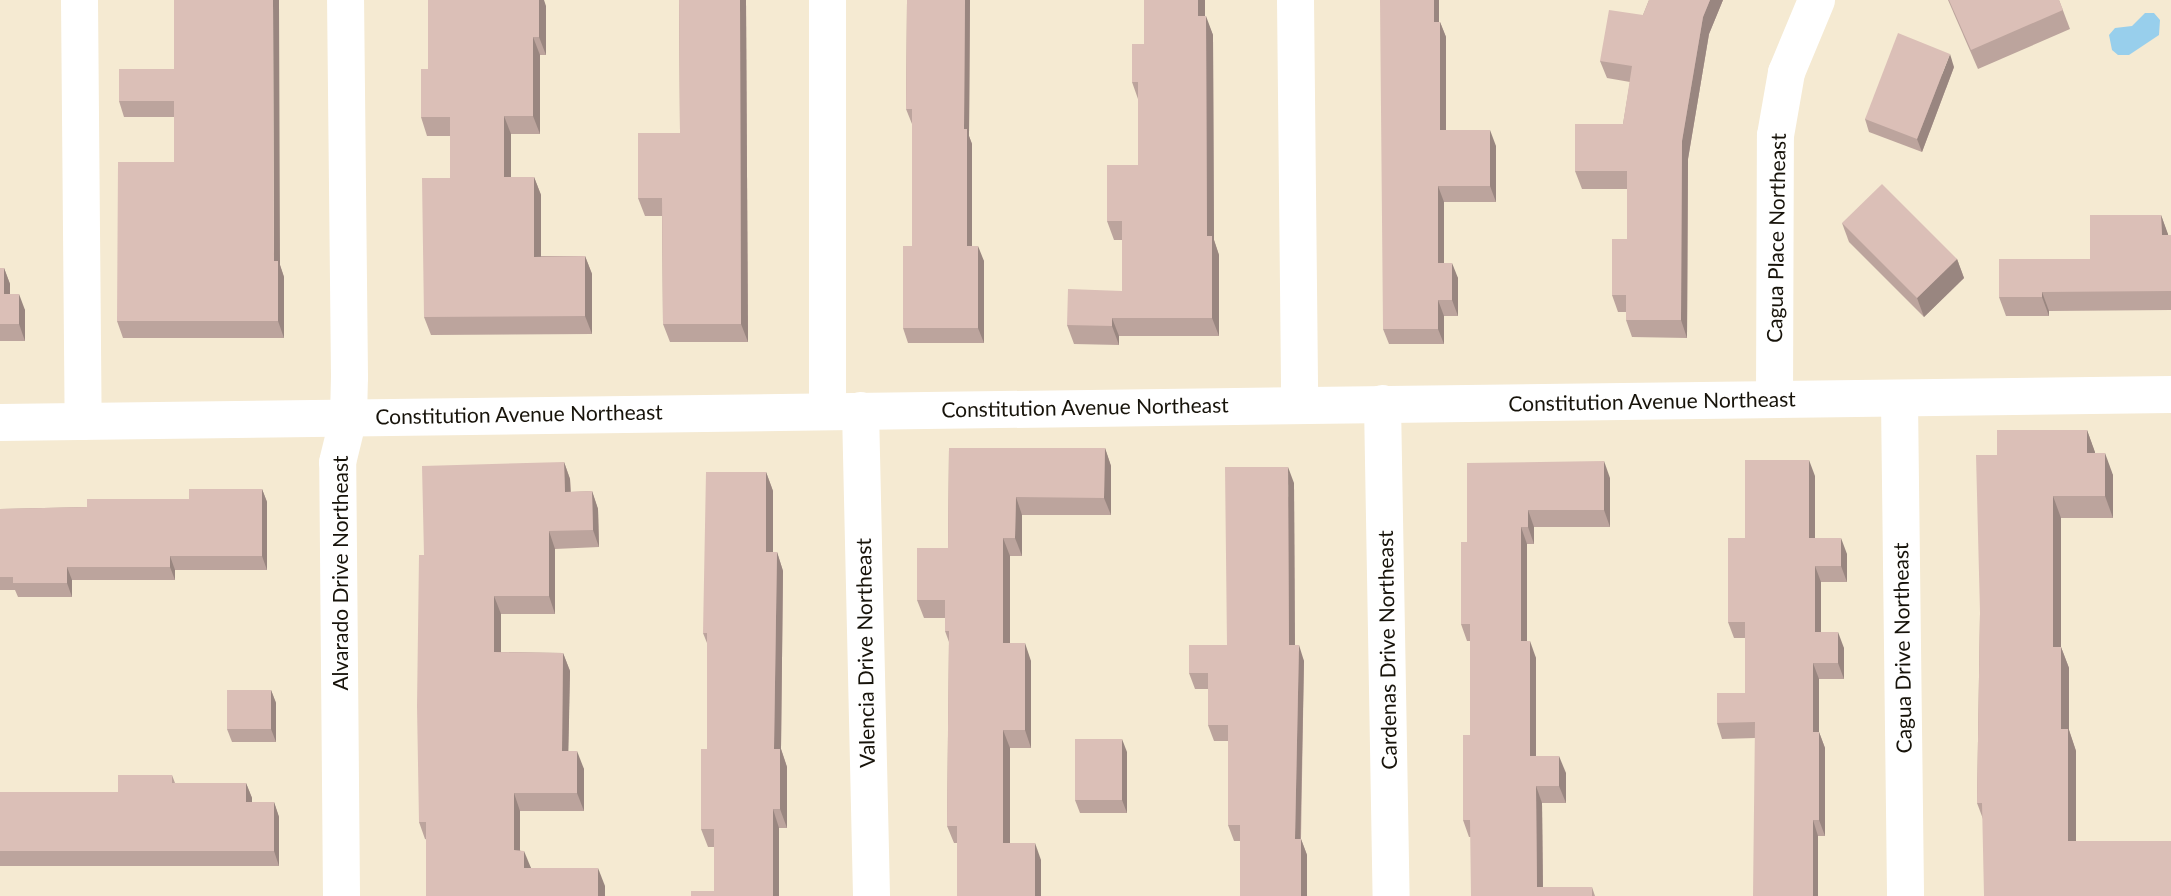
<!DOCTYPE html>
<html>
<head>
<meta charset="utf-8">
<style>
	body { margin:0 }
	#map { position:relative; width:2171px; height:896px; overflow:hidden; background:#f5ead2; font-family:Lato,sans-serif }
	div>[style] { position:absolute }
	[style*='--x'] { left:calc(var(--x)*1px); top:calc(var(--y)*1px); width:calc(var(--w)*1px); rotate:calc(var(--a)*1deg) }
	.water>* { inset:0; background:#98cfec }
	.minor>* { height:37px; margin:-18.5px; padding:0 18.5px; transform-origin:18.5px; border-radius:18.5px; background:#fff }
	.wall>* { inset:0; background:#bca49d }
	.shaded-wall>* { inset:0; background:#998680 }
	.building>* { inset:0; background:#dbbfb7 }
	span { translate:-50% -50%; white-space:nowrap; text-align:center; line-height:1.15; -webkit-text-stroke:5px #fff; paint-order:stroke }
	.street-label { font-size:21px; color:#17130a }
</style>
</head>
<body>
<div id="map">
	<div class="water">
		<i style="clip-path:polygon(2145px 13px,2154px 13px,2160px 20px,2159px 35px,2129px 55px,2118px 55px,2112px 50px,2109px 35px,2115px 28px,2132px 26px)"></i>
	</div>
	<div class="minor">
		<i style="--x:79;--y:0;--w:421;--a:89.5"></i>
		<i style="--x:827;--y:0;--w:410;--a:90"></i>
		<i style="--x:1295;--y:0;--w:404;--a:89.4"></i>
		<i style="--x:1774;--y:399;--w:264;--a:-89.8"></i>
		<i style="--x:1775;--y:135;--w:64;--a:-80.1"></i>
		<i style="--x:1786;--y:72;--w:78;--a:-67.4"></i>
		<i style="--x:1899;--y:400;--w:496;--a:89.3"></i>
		<i style="--x:1382;--y:403;--w:493;--a:89"></i>
		<i style="--x:860;--y:410;--w:486;--a:88.7"></i>
		<i style="--x:0;--y:422;--w:2171;--a:-0.74"></i>
		<i style="--x:341;--y:896;--w:434;--a:-90.5"></i>
		<i style="--x:337;--y:462;--w:46;--a:-76.3"></i>
		<i style="--x:348;--y:417;--w:40;--a:-88.6"></i>
		<i style="--x:349;--y:377;--w:377;--a:-90.6"></i>
	</div>
	<div class="wall">
		<i style="clip-path:polygon(679px 0,746px 0,748px 342px,670px 342px,663px 324px,662px 216px,645px 216px,638px 198px,680px 133px)"></i>
		<i style="clip-path:polygon(907px 0,970px 0,969px 136px,972px 144px,972px 246px,984px 261px,984px 343px,908px 343px,903px 328px,912px 246px,912px 124px,906px 109px)"></i>
		<i style="clip-path:polygon(1205px 0,1205px 16px,1213px 35px,1214px 240px,1219px 255px,1219px 336px,1119px 336px,1119px 345px,1074px 344px,1067px 325px,1122px 291px,1122px 240px,1114px 240px,1107px 221px,1138px 165px,1138px 99px,1132px 82px,1144px 44px)"></i>
		<i style="clip-path:polygon(1439px 0,1439px 22px,1440px 22px,1446px 37px,1446px 130px,1496px 146px,1496px 202px,1444px 202px,1444px 263px,1458px 278px,1458px 316px,1444px 316px,1444px 344px,1389px 344px,1383px 329px)"></i>
		<i style="clip-path:polygon(1649px 0,1723px 0,1709px 34px,1688px 159px,1687px 338px,1632px 337px,1626px 320px,1626px 312px,1618px 312px,1612px 295px,1627px 239px,1627px 189px,1582px 189px,1575px 171px,1623px 124px,1630px 82px,1607px 78px,1600px 61px,1643px 15px)"></i>
		<i style="clip-path:polygon(1948px 0,2059px 0,2070px 29px,1978px 69px)"></i>
		<i style="clip-path:polygon(546px 6px,546px 55px,540px 55px,540px 134px,511px 134px,511px 177px,534px 177px,541px 195px,541px 256px,585px 256px,592px 274px,592px 334px,431px 335px,424px 317px,450px 178px,450px 136px,427px 136px,421px 117px,428px 69px)"></i>
		<i style="clip-path:polygon(1954px 67px,1922px 152px,1869px 132px,1865px 119px)"></i>
		<i style="clip-path:polygon(174px 69px,280px 265px,284px 277px,284px 338px,123px 338px,117px 321px,174px 162px,174px 117px,124px 117px,119px 101px)"></i>
		<i style="clip-path:polygon(2161px 215px,2168px 235px,2171px 235px,2171px 310px,2049px 311px,2049px 316px,2006px 316px,1999px 297px,2090px 259px)"></i>
		<i style="clip-path:polygon(1842px 223px,1957px 259px,1964px 278px,1924px 317px,1849px 242px)"></i>
		<i style="clip-path:polygon(0 268px,4px 268px,10px 284px,10px 294px,25px 310px,25px 341px,0 341px)"></i>
		<i style="clip-path:polygon(2087px 430px,2095px 453px,2113px 475px,2113px 518px,2061px 518px,2061px 647px,2069px 668px,2069px 730px,2076px 751px,2076px 841px,2171px 896px,1983px 819px,1977px 803px,1980px 613px,1997px 455px)"></i>
		<i style="clip-path:polygon(949px 448px,1105px 448px,1111px 466px,1111px 515px,1022px 515px,1022px 556px,1010px 556px,1010px 643px,1031px 661px,1031px 748px,1010px 748px,1010px 843px,1041px 860px,1041px 896px,957px 843px,954px 843px,947px 826px,949px 642px,945px 631px,945px 618px,924px 618px,917px 600px,948px 548px)"></i>
		<i style="clip-path:polygon(564px 462px,570px 479px,571px 492px,592px 491px,598px 509px,599px 547px,555px 549px,555px 614px,501px 614px,501px 652px,563px 653px,570px 671px,568px 751px,584px 769px,584px 811px,520px 811px,520px 850px,531px 868px,605px 886px,605px 896px,425px 839px,419px 822px,424px 555px)"></i>
		<i style="clip-path:polygon(1467px 463px,1610px 478px,1610px 527px,1534px 527px,1534px 544px,1527px 544px,1527px 641px,1536px 658px,1536px 756px,1566px 773px,1566px 803px,1542px 803px,1543px 887px,1592px 887px,1595px 896px,1471px 896px,1471px 837px,1469px 837px,1463px 820px,1470px 735px,1470px 641px,1467px 641px,1461px 624px,1467px 542px)"></i>
		<i style="clip-path:polygon(766px 472px,773px 491px,773px 552px,777px 552px,783px 571px,781px 749px,787px 767px,787px 828px,779px 828px,779px 896px,714px 891px,714px 847px,708px 847px,701px 829px,707px 749px,707px 643px,703px 633px)"></i>
		<i style="clip-path:polygon(1815px 476px,1815px 538px,1847px 554px,1847px 582px,1821px 582px,1821px 632px,1844px 648px,1844px 679px,1819px 679px,1819px 732px,1825px 748px,1825px 836px,1818px 836px,1818px 896px,1755px 738px,1722px 739px,1717px 723px,1745px 693px,1745px 638px,1734px 638px,1728px 622px,1745px 538px)"></i>
		<i style="clip-path:polygon(1294px 483px,1295px 645px,1304px 661px,1301px 839px,1307px 855px,1307px 896px,1240px 841px,1234px 841px,1228px 825px,1228px 741px,1214px 741px,1208px 725px,1208px 689px,1195px 689px,1189px 673px,1227px 645px)"></i>
		<i style="clip-path:polygon(262px 489px,267px 502px,267px 570px,175px 570px,175px 580px,72px 580px,72px 597px,18px 597px,15px 590px,0 590px,0 509px,87px 507px,189px 499px)"></i>
		<i style="clip-path:polygon(271px 690px,276px 703px,276px 742px,232px 742px,227px 729px)"></i>
		<i style="clip-path:polygon(1127px 752px,1127px 813px,1080px 813px,1075px 800px)"></i>
		<i style="clip-path:polygon(172px 775px,175px 783px,246px 783px,252px 798px,252px 802px,274px 802px,279px 817px,279px 866px,0 866px,0 792px,118px 792px)"></i>
	</div>
	<div class="shaded-wall">
		<i style="clip-path:polygon(273px 0,279px 0,280px 265px,284px 277px,284px 338px,278px 321px,274px 261px)"></i>
		<i style="clip-path:polygon(539px 0,544px 0,546px 6px,546px 55px,539px 37px)"></i>
		<i style="clip-path:polygon(740px 0,746px 0,748px 342px,741px 324px)"></i>
		<i style="clip-path:polygon(965px 0,970px 0,969px 136px,972px 144px,972px 261px,967px 246px,964px 129px)"></i>
		<i style="clip-path:polygon(1198px 0,1205px 0,1205px 35px,1198px 16px)"></i>
		<i style="clip-path:polygon(1434px 0,1439px 0,1439px 37px,1434px 22px)"></i>
		<i style="clip-path:polygon(1710px 0,1723px 0,1709px 34px,1688px 159px,1687px 338px,1681px 320px,1682px 141px,1703px 17px)"></i>
		<i style="clip-path:polygon(1206px 16px,1213px 35px,1214px 240px,1219px 255px,1219px 336px,1212px 318px,1207px 236px)"></i>
		<i style="clip-path:polygon(1440px 22px,1446px 37px,1446px 146px,1440px 130px)"></i>
		<i style="clip-path:polygon(533px 37px,540px 55px,540px 134px,533px 116px)"></i>
		<i style="clip-path:polygon(1950px 54px,1954px 67px,1922px 152px,1917px 139px)"></i>
		<i style="clip-path:polygon(504px 116px,511px 134px,511px 195px,504px 177px)"></i>
		<i style="clip-path:polygon(1490px 130px,1496px 146px,1496px 202px,1490px 186px)"></i>
		<i style="clip-path:polygon(534px 177px,541px 195px,541px 275px,534px 257px)"></i>
		<i style="clip-path:polygon(1438px 186px,1444px 202px,1444px 278px,1438px 263px)"></i>
		<i style="clip-path:polygon(2161px 215px,2168px 234px,2169px 254px,2162px 235px)"></i>
		<i style="clip-path:polygon(978px 246px,984px 261px,984px 343px,978px 328px)"></i>
		<i style="clip-path:polygon(585px 256px,592px 274px,592px 334px,585px 316px)"></i>
		<i style="clip-path:polygon(1957px 259px,1964px 278px,1924px 317px,1917px 298px)"></i>
		<i style="clip-path:polygon(1452px 263px,1458px 278px,1458px 316px,1452px 300px)"></i>
		<i style="clip-path:polygon(4px 268px,10px 284px,10px 310px,4px 294px)"></i>
		<i style="clip-path:polygon(2042px 292px,2049px 311px,2049px 316px,2042px 297px)"></i>
		<i style="clip-path:polygon(19px 294px,25px 310px,25px 341px,19px 324px)"></i>
		<i style="clip-path:polygon(1438px 300px,1444px 316px,1444px 344px,1438px 329px)"></i>
		<i style="clip-path:polygon(1112px 318px,1119px 336px,1119px 345px,1112px 326px)"></i>
		<i style="clip-path:polygon(2087px 430px,2095px 452px,2095px 475px,2087px 453px)"></i>
		<i style="clip-path:polygon(1105px 448px,1111px 466px,1111px 515px,1104px 498px)"></i>
		<i style="clip-path:polygon(2105px 453px,2113px 475px,2113px 518px,2105px 496px)"></i>
		<i style="clip-path:polygon(1809px 460px,1815px 476px,1815px 554px,1809px 538px)"></i>
		<i style="clip-path:polygon(1604px 461px,1610px 478px,1610px 527px,1604px 510px)"></i>
		<i style="clip-path:polygon(564px 462px,570px 479px,571px 509px,565px 492px)"></i>
		<i style="clip-path:polygon(1288px 467px,1294px 483px,1295px 661px,1289px 645px)"></i>
		<i style="clip-path:polygon(766px 472px,773px 491px,773px 571px,766px 552px)"></i>
		<i style="clip-path:polygon(262px 489px,267px 502px,267px 570px,262px 556px)"></i>
		<i style="clip-path:polygon(592px 491px,598px 509px,599px 547px,593px 530px)"></i>
		<i style="clip-path:polygon(2053px 496px,2061px 518px,2061px 647px,2069px 668px,2069px 730px,2076px 751px,2076px 863px,2068px 841px,2053px 647px)"></i>
		<i style="clip-path:polygon(1016px 497px,1022px 515px,1022px 556px,1015px 538px)"></i>
		<i style="clip-path:polygon(1528px 510px,1534px 527px,1534px 544px,1528px 527px)"></i>
		<i style="clip-path:polygon(1521px 527px,1527px 544px,1527px 658px,1521px 641px)"></i>
		<i style="clip-path:polygon(549px 531px,555px 549px,555px 614px,549px 596px)"></i>
		<i style="clip-path:polygon(1003px 538px,1010px 556px,1010px 661px,1003px 643px)"></i>
		<i style="clip-path:polygon(1841px 538px,1847px 554px,1847px 582px,1841px 566px)"></i>
		<i style="clip-path:polygon(777px 552px,783px 571px,781px 749px,787px 767px,787px 828px,780px 809px,774px 749px)"></i>
		<i style="clip-path:polygon(170px 556px,175px 570px,175px 580px,170px 567px)"></i>
		<i style="clip-path:polygon(1815px 566px,1821px 582px,1821px 648px,1815px 632px)"></i>
		<i style="clip-path:polygon(67px 567px,72px 580px,72px 597px,67px 583px)"></i>
		<i style="clip-path:polygon(494px 596px,501px 614px,501px 670px,494px 652px)"></i>
		<i style="clip-path:polygon(1838px 632px,1844px 648px,1844px 679px,1838px 663px)"></i>
		<i style="clip-path:polygon(1530px 641px,1536px 658px,1536px 773px,1530px 756px)"></i>
		<i style="clip-path:polygon(1025px 643px,1031px 661px,1031px 748px,1025px 730px)"></i>
		<i style="clip-path:polygon(1299px 645px,1304px 661px,1300px 855px,1295px 839px)"></i>
		<i style="clip-path:polygon(563px 653px,570px 671px,568px 769px,562px 751px)"></i>
		<i style="clip-path:polygon(1813px 663px,1819px 679px,1819px 732px,1825px 748px,1825px 836px,1819px 820px,1813px 732px)"></i>
		<i style="clip-path:polygon(271px 690px,276px 703px,276px 742px,271px 729px)"></i>
		<i style="clip-path:polygon(1003px 730px,1010px 748px,1010px 860px,1003px 843px)"></i>
		<i style="clip-path:polygon(1122px 739px,1127px 752px,1127px 813px,1122px 800px)"></i>
		<i style="clip-path:polygon(577px 751px,584px 769px,584px 811px,577px 793px)"></i>
		<i style="clip-path:polygon(1559px 756px,1566px 773px,1566px 803px,1559px 786px)"></i>
		<i style="clip-path:polygon(246px 783px,252px 798px,252px 817px,246px 802px)"></i>
		<i style="clip-path:polygon(1536px 786px,1542px 803px,1543px 896px,1537px 887px)"></i>
		<i style="clip-path:polygon(514px 793px,520px 811px,520px 868px,514px 850px)"></i>
		<i style="clip-path:polygon(274px 802px,279px 817px,279px 866px,274px 851px)"></i>
		<i style="clip-path:polygon(773px 809px,779px 828px,779px 896px,773px 896px)"></i>
		<i style="clip-path:polygon(1813px 820px,1818px 836px,1818px 896px,1813px 896px)"></i>
		<i style="clip-path:polygon(1301px 839px,1307px 855px,1307px 896px,1301px 896px)"></i>
		<i style="clip-path:polygon(1035px 843px,1041px 860px,1041px 896px,1035px 896px)"></i>
		<i style="clip-path:polygon(524px 851px,531px 868px,524px 868px)"></i>
		<i style="clip-path:polygon(598px 868px,605px 886px,605px 896px,598px 896px)"></i>
	</div>
	<div class="building">
		<i style="clip-path:polygon(174px 0,273px 0,274px 261px,278px 261px,278px 321px,117px 321px,118px 162px,174px 162px,174px 101px,119px 101px,119px 69px,174px 69px)"></i>
		<i style="clip-path:polygon(428px 0,539px 0,539px 37px,533px 37px,533px 116px,504px 116px,504px 177px,534px 177px,534px 257px,585px 256px,585px 316px,424px 317px,422px 178px,450px 178px,450px 117px,421px 117px,421px 69px,428px 69px)"></i>
		<i style="clip-path:polygon(679px 0,740px 0,741px 324px,663px 324px,662px 198px,638px 198px,638px 133px,680px 133px)"></i>
		<i style="clip-path:polygon(907px 0,965px 0,964px 129px,967px 129px,967px 246px,978px 246px,978px 328px,903px 328px,903px 246px,912px 246px,912px 109px,906px 109px)"></i>
		<i style="clip-path:polygon(1144px 0,1198px 0,1198px 16px,1206px 16px,1207px 236px,1212px 236px,1212px 318px,1112px 318px,1112px 326px,1067px 325px,1068px 289px,1122px 291px,1122px 221px,1107px 221px,1107px 165px,1138px 165px,1138px 82px,1132px 82px,1132px 44px,1144px 44px)"></i>
		<i style="clip-path:polygon(1380px 0,1434px 0,1434px 22px,1440px 22px,1440px 130px,1490px 130px,1490px 186px,1438px 186px,1438px 263px,1452px 263px,1452px 300px,1438px 300px,1438px 329px,1383px 329px)"></i>
		<i style="clip-path:polygon(1649px 0,1710px 0,1703px 17px,1682px 141px,1681px 320px,1626px 320px,1626px 295px,1612px 295px,1612px 239px,1627px 239px,1627px 171px,1575px 171px,1575px 124px,1623px 124px,1632px 66px,1600px 61px,1609px 10px,1643px 15px)"></i>
		<i style="clip-path:polygon(1949px 0,2059px 0,2063px 10px,1971px 50px)"></i>
		<i style="clip-path:polygon(1898px 33px,1950px 54px,1917px 139px,1865px 119px)"></i>
		<i style="clip-path:polygon(1882px 184px,1957px 259px,1917px 298px,1842px 223px)"></i>
		<i style="clip-path:polygon(2090px 215px,2161px 215px,2162px 235px,2171px 235px,2171px 291px,2042px 292px,2042px 297px,1999px 297px,1999px 259px,2090px 259px)"></i>
		<i style="clip-path:polygon(0 268px,4px 268px,4px 294px,19px 294px,19px 324px,0 324px)"></i>
		<i style="clip-path:polygon(1997px 430px,2087px 430px,2087px 453px,2105px 453px,2105px 496px,2053px 496px,2053px 647px,2061px 647px,2061px 729px,2068px 729px,2068px 841px,2171px 841px,2171px 896px,1984px 896px,1982px 803px,1977px 803px,1980px 613px,1976px 455px,1997px 455px)"></i>
		<i style="clip-path:polygon(949px 448px,1105px 448px,1104px 498px,1016px 497px,1015px 538px,1003px 538px,1003px 643px,1025px 643px,1025px 730px,1003px 730px,1003px 843px,1035px 843px,1035px 896px,957px 896px,957px 826px,947px 826px,949px 631px,945px 631px,945px 600px,917px 600px,917px 548px,948px 548px)"></i>
		<i style="clip-path:polygon(1745px 460px,1809px 460px,1809px 538px,1841px 538px,1841px 566px,1815px 566px,1815px 632px,1838px 632px,1838px 663px,1813px 663px,1813px 732px,1819px 732px,1819px 820px,1813px 820px,1813px 896px,1753px 896px,1755px 722px,1717px 723px,1717px 693px,1745px 693px,1745px 622px,1728px 622px,1728px 538px,1745px 538px)"></i>
		<i style="clip-path:polygon(1604px 461px,1604px 510px,1528px 510px,1528px 527px,1521px 527px,1521px 641px,1530px 641px,1530px 756px,1559px 756px,1559px 786px,1536px 786px,1537px 887px,1592px 887px,1592px 896px,1471px 896px,1470px 820px,1463px 820px,1463px 735px,1470px 735px,1470px 624px,1461px 624px,1461px 542px,1467px 542px,1467px 463px)"></i>
		<i style="clip-path:polygon(564px 462px,565px 492px,592px 491px,593px 530px,549px 531px,549px 596px,494px 596px,494px 652px,563px 653px,562px 751px,577px 751px,577px 793px,514px 793px,514px 850px,524px 851px,524px 868px,598px 868px,598px 896px,426px 896px,426px 822px,419px 822px,417px 706px,419px 555px,424px 555px,422px 466px)"></i>
		<i style="clip-path:polygon(1225px 467px,1288px 467px,1289px 645px,1299px 645px,1295px 839px,1301px 839px,1301px 896px,1240px 896px,1240px 825px,1228px 825px,1228px 725px,1208px 725px,1208px 673px,1189px 673px,1189px 645px,1227px 645px)"></i>
		<i style="clip-path:polygon(706px 472px,766px 472px,766px 552px,777px 552px,774px 749px,780px 749px,780px 809px,773px 809px,773px 896px,691px 896px,691px 891px,714px 891px,714px 829px,701px 829px,701px 749px,707px 749px,707px 633px,703px 633px)"></i>
		<i style="clip-path:polygon(189px 489px,262px 489px,262px 556px,170px 556px,170px 567px,67px 567px,67px 583px,13px 583px,13px 577px,0 577px,0 509px,87px 507px,87px 499px,189px 499px)"></i>
		<i style="clip-path:polygon(227px 690px,271px 690px,271px 729px,227px 729px)"></i>
		<i style="clip-path:polygon(1075px 739px,1122px 739px,1122px 800px,1075px 800px)"></i>
		<i style="clip-path:polygon(118px 775px,172px 775px,172px 783px,246px 783px,246px 802px,274px 802px,274px 851px,0 851px,0 792px,118px 792px)"></i>
	</div>
	<div class="street-label">
		<span style="left:1776px;top:238px;rotate:-89deg">Cagua Place Northeast</span>
		<span style="left:1652px;top:401px;rotate:-1deg">Constitution Avenue Northeast</span>
		<span style="left:1085px;top:407px;rotate:-1deg">Constitution Avenue Northeast</span>
		<span style="left:519px;top:414px;rotate:-1deg">Constitution Avenue Northeast</span>
		<span style="left:340px;top:573px;rotate:-90deg">Alvarado Drive Northeast</span>
		<span style="left:1902px;top:648px;rotate:-91deg">Cagua Drive Northeast</span>
		<span style="left:1387px;top:650px;rotate:-91deg">Cardenas Drive Northeast</span>
		<span style="left:865px;top:653px;rotate:-91deg">Valencia Drive Northeast</span>
	</div>
</div>
</body>
</html>
